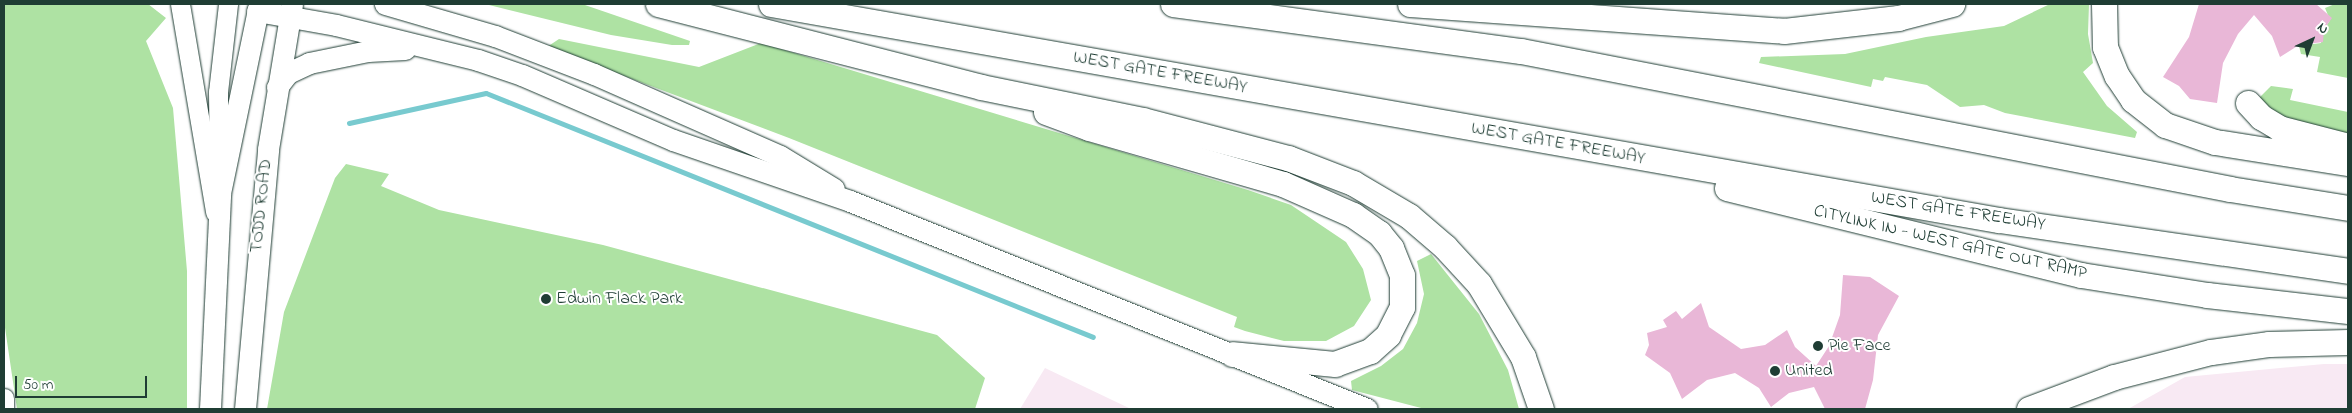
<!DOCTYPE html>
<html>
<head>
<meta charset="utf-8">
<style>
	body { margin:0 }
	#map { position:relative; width:2352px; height:413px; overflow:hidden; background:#fff; font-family:"Indie Flower",sans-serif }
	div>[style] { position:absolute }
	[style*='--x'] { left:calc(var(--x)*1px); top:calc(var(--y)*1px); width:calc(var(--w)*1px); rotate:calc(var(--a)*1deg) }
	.built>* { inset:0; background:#f8e9f3 }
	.green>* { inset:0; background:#aee2a3 }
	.stream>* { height:5px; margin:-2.5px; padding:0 2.5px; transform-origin:2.5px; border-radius:2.5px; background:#78cacf }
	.building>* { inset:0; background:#e9b7d7 }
	.roads { filter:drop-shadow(0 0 1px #1f3d34) drop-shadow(0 0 1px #1f3d34) }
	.secondary>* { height:19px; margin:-9.5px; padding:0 9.5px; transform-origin:9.5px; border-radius:9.5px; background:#fff }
	.primary>* { height:21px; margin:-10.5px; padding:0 10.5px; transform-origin:10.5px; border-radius:10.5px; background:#fff }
	.highway>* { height:25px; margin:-12.5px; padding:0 12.5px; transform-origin:12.5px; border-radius:12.5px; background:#fff }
	.dots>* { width:14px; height:14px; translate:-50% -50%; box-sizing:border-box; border:2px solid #fff; border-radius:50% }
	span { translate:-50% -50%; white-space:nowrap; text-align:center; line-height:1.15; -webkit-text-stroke:4px #fff; paint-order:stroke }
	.street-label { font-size:18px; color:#1f3d34 }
	.poi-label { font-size:18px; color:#1f3d34 }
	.left { translate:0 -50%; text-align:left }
	.frame { position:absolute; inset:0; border:5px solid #1f3d34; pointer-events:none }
	.north { position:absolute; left:2287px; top:15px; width:50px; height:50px; -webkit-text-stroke:4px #fff; paint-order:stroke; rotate:43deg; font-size:14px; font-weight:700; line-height:20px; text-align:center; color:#1f3d34 }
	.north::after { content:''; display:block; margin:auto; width:18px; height:22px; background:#1f3d34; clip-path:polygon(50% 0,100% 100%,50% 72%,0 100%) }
	.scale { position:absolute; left:15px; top:376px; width:132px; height:22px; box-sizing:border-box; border:2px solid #1f3d34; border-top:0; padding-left:6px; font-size:15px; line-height:18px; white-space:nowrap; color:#1f3d34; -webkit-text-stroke:4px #fff; paint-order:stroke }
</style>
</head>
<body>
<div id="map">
	<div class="built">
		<i style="clip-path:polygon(2324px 364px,2348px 364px,2348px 409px,2128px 409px,2185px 377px)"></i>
		<i style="clip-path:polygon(1045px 368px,1131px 409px,1020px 409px)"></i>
	</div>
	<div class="green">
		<i style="clip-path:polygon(4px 4px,148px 4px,166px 18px,146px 41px,173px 108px,187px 271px,187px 409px,17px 409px,4px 321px)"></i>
		<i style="clip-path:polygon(485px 4px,582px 4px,690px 41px,689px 45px,672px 45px,611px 35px)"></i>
		<i style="clip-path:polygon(2050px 4px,2089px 4px,2088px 34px,2093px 63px,2083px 72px,2107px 106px,2137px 132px,2135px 138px,2005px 113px,1984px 105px,1960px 107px,1927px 85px,1885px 77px,1883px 81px,1873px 79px,1871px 87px,1759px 63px,1761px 57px,1845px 54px,1926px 37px,2004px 26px)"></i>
		<i style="clip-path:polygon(2335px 4px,2348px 4px,2348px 78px,2317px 72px,2320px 57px,2301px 54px,2299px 46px,2321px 43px,2322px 33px,2330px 20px,2325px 8px)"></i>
		<i style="clip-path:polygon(559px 39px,699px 67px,761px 43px,1248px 190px,1291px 205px,1346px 242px,1363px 269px,1371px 300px,1354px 326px,1326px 341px,1284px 341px,1245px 331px,1234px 327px,1237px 317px,789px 138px,547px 47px)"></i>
		<i style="clip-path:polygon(2271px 86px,2293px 89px,2290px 100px,2348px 112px,2348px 136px,2279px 120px,2261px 104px,2260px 97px)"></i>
		<i style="clip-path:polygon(346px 164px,389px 174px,381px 186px,439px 210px,603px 245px,937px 335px,985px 378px,975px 409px,267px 409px,284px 312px,335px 178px)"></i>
		<i style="clip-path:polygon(1431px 254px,1479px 314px,1508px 370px,1519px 409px,1425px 409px,1352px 390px,1351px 381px,1381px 366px,1403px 349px,1417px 323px,1424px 294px,1417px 261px)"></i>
	</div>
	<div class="stream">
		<i style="--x:349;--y:123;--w:140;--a:-12.4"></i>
		<i style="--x:486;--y:93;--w:654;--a:21.9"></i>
	</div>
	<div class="building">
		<i style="clip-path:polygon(2199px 4px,2316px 4px,2332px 18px,2324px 29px,2323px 42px,2299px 45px,2280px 57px,2272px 36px,2254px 15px,2238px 34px,2223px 63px,2217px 103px,2190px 99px,2179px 86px,2163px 77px,2189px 37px)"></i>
		<i style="clip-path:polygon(1843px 275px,1870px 277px,1899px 296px,1878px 335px,1873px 380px,1865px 409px,1825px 409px,1814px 387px,1789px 393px,1771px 407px,1759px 388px,1735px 373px,1707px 380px,1682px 399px,1670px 373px,1645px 355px,1649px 345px,1647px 333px,1667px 327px,1663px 320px,1676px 311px,1682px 319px,1701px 303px,1709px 327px,1741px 349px,1765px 345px,1787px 330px,1795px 347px,1816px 366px,1829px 346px,1840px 315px)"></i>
	</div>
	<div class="roads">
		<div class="secondary">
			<i style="--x:180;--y:4;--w:211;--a:80.4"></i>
			<i style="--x:219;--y:174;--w:82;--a:-90.7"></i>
			<i style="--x:218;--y:92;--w:89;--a:-83.5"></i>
			<i style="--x:4;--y:398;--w:11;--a:90"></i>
		</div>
		<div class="primary">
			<i style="--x:385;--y:4;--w:115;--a:16.2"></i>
			<i style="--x:495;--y:36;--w:106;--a:21"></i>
			<i style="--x:594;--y:74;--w:203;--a:23.8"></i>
			<i style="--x:780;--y:156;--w:63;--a:31.4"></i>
			<i style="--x:257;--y:11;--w:80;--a:10"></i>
			<i style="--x:336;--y:25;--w:146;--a:13.8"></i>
			<i style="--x:478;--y:60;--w:46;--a:18.8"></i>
			<i style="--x:522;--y:75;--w:164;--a:23.3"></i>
			<i style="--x:673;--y:140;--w:187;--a:19"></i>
			<i style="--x:850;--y:201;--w:557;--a:21.92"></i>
			<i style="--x:277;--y:87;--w:18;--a:-52"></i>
			<i style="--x:288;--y:73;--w:23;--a:-25"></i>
			<i style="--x:309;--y:63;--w:60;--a:-11.5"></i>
			<i style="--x:368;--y:51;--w:37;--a:-3"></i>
			<i style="--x:210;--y:409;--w:216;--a:-87.3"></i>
			<i style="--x:220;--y:193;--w:193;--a:-78.3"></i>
			<i style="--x:245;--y:409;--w:261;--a:-84.9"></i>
			<i style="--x:268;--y:149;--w:147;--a:-80.6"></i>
		</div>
		<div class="highway">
			<i style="--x:658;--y:4;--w:333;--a:14.4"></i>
			<i style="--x:981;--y:87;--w:165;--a:11.5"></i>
			<i style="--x:1143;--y:120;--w:150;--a:14.7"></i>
			<i style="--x:1288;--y:158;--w:70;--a:21"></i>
			<i style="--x:1353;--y:183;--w:65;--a:30.5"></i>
			<i style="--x:1409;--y:216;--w:48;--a:40.7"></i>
			<i style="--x:1445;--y:247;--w:50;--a:47.4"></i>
			<i style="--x:1479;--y:284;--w:85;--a:58.9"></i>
			<i style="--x:1523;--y:357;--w:55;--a:70.9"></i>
			<i style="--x:771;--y:4;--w:1247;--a:9.98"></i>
			<i style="--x:1999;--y:220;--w:353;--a:8.3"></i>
			<i style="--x:1173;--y:4;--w:351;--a:7.7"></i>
			<i style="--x:1521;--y:51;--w:722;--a:11.01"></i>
			<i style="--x:2230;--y:189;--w:120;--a:9.1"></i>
			<i style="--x:1410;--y:4;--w:375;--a:4.1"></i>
			<i style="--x:1784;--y:31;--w:115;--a:-6.5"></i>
			<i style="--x:1898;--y:18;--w:56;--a:-14.5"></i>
			<i style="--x:2104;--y:4;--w:43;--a:88.7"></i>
			<i style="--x:2105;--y:47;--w:31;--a:68"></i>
			<i style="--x:2117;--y:76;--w:29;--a:56"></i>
			<i style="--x:2133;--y:100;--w:41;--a:38"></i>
			<i style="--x:2165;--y:125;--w:53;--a:18.8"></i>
			<i style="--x:2215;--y:142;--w:135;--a:9"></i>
			<i style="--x:2248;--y:103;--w:19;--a:47"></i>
			<i style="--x:2261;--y:117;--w:21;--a:31"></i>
			<i style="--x:2279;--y:128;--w:71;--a:14.6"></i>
			<i style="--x:1046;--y:112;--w:46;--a:20.4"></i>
			<i style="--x:1089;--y:128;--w:202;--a:16.1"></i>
			<i style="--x:1283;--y:184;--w:77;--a:23.9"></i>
			<i style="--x:1353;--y:215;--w:32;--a:35"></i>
			<i style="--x:1379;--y:233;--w:19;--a:51"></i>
			<i style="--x:1391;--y:248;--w:29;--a:68"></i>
			<i style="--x:1402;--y:275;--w:32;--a:90"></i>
			<i style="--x:1402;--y:307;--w:31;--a:117"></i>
			<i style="--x:1388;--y:335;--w:24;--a:138"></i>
			<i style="--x:1370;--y:351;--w:37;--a:160"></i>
			<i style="--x:1335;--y:364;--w:103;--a:-174.5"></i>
			<i style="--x:1727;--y:188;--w:365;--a:13.8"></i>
			<i style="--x:2081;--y:275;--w:128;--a:9"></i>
			<i style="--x:2207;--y:295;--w:142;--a:6.5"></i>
			<i style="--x:2029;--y:409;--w:91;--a:-20.6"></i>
			<i style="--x:2114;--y:377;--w:100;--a:-14.5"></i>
			<i style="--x:2211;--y:352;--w:59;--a:-7.9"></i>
			<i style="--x:2269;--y:344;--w:79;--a:-1.5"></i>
		</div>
	</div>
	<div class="dots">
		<i style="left:546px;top:299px;background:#1f3d34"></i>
		<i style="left:1818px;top:346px;background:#1f3d34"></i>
		<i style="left:1775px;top:371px;background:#1f3d34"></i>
	</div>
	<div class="street-label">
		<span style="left:1160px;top:73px;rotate:10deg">WEST GATE FREEWAY</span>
		<span style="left:1558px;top:144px;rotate:10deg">WEST GATE FREEWAY</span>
		<span style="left:262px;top:206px;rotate:-84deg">TODD ROAD</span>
		<span style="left:1958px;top:212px;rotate:9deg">WEST GATE FREEWAY</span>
		<span style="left:1950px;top:243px;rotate:13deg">CITYLINK IN - WEST GATE OUT RAMP</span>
	</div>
	<div class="poi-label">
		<span class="left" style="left:556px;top:299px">Edwin Flack Park</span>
		<span class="left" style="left:1828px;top:346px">Pie Face</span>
		<span class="left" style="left:1785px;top:371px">United</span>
	</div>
	<div class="frame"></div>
	<div class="north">N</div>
	<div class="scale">50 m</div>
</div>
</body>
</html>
